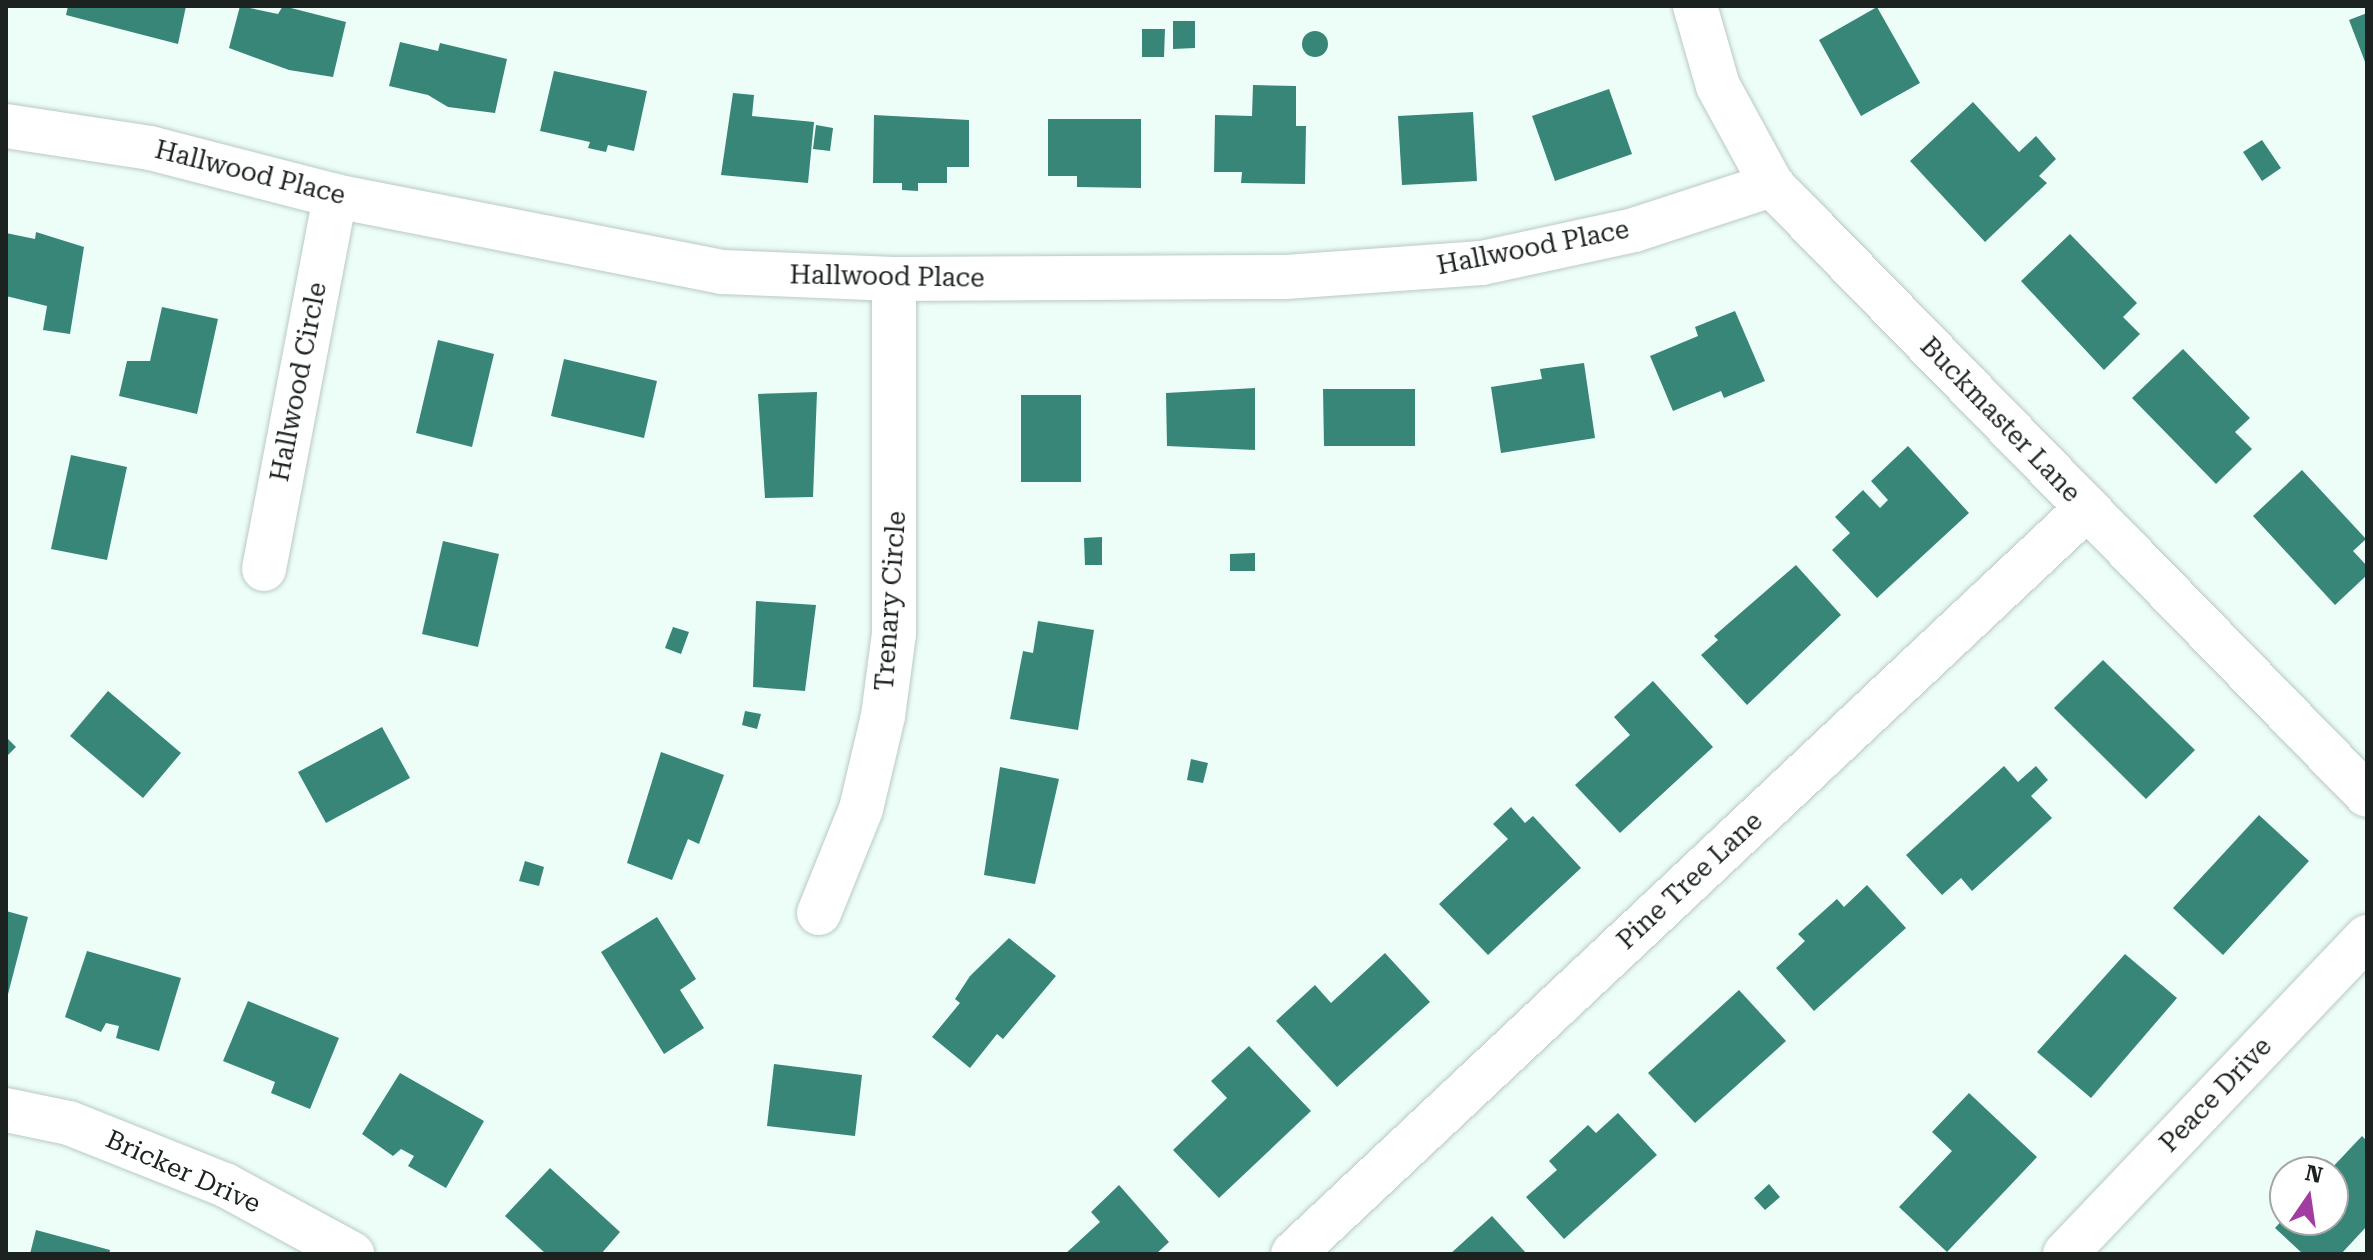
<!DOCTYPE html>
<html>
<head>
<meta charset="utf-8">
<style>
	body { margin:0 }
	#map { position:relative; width:2373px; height:1260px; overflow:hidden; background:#edfef9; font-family:"Roboto Serif",serif }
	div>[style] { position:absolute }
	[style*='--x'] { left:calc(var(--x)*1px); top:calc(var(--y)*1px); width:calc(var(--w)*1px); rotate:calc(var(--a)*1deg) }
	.building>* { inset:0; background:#388677 }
	.round { border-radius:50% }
	.roads { filter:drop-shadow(0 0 2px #b9c9c5) drop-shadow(0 0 2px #b9c9c5) }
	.minor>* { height:44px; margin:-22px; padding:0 22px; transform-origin:22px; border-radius:22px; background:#fff }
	span { translate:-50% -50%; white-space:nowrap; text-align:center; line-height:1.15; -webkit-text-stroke:8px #fff; paint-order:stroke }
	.street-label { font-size:26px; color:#1c2220 }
	.frame { position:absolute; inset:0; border:8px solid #1c2220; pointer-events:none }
	.north { position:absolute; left:2269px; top:1156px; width:80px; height:80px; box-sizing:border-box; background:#fff; border:2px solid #a4a7a6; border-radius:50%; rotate:13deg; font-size:22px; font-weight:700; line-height:32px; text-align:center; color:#1c2220 }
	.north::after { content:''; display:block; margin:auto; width:28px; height:36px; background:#a23ca1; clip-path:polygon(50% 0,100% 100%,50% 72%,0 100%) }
</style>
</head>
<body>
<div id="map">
	<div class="building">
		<i style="clip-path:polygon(68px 6px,186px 6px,178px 44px,66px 15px)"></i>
		<i style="clip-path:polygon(240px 6px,278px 14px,283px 6px,346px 22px,333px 77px,289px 70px,229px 48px)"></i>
		<i style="clip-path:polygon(1877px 7px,1920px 83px,1861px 116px,1819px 40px)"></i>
		<i style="clip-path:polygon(2367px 13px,2367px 67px,2349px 20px)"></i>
		<i style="clip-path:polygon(1173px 21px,1195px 21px,1195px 48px,1173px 49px)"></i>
		<i style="clip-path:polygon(1142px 29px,1165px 29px,1164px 57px,1142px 57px)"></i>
		<i class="round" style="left:1302px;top:31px;width:26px;height:26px"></i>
		<i style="clip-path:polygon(400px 42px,438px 51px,440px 43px,507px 59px,495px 113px,448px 107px,428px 95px,389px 86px)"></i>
		<i style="clip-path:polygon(554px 71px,647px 91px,634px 151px,608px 145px,606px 152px,588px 148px,590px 142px,540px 131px)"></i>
		<i style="clip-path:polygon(1253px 85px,1296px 86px,1296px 126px,1306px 126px,1305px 184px,1241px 183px,1242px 172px,1214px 172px,1215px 115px,1252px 116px)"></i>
		<i style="clip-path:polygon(1609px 89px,1632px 154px,1555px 181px,1532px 116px)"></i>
		<i style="clip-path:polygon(733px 93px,754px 95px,752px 116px,814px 122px,808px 183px,721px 175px)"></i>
		<i style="clip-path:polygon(1973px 102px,2019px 152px,2036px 136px,2056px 159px,2039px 176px,2047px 183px,1985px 242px,1910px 161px)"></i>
		<i style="clip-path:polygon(1473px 112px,1477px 181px,1402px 185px,1398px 116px)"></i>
		<i style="clip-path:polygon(874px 115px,969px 120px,969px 167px,947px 167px,947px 183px,918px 183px,918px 191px,902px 190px,902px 183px,873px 183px)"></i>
		<i style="clip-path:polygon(1048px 119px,1141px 119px,1141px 188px,1077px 187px,1077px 176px,1048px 176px)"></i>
		<i style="clip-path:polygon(816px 125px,833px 128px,830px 151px,813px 149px)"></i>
		<i style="clip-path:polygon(2262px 140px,2281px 168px,2262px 181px,2243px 152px)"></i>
		<i style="clip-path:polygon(36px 232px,84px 247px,70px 334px,43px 330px,47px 306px,6px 296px,6px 233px,35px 239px)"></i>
		<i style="clip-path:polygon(2070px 234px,2137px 303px,2123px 317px,2140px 334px,2104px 370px,2021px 281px)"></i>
		<i style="clip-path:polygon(162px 307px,218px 319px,197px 414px,119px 396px,127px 361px,150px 361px)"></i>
		<i style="clip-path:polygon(1735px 311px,1765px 381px,1724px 398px,1721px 391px,1673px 411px,1650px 356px,1698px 336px,1695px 327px)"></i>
		<i style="clip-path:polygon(438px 340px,494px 354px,472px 447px,416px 433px)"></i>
		<i style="clip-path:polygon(2183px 349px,2250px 418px,2235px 432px,2252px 449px,2216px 484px,2132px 398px)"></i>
		<i style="clip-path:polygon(564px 359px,657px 381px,644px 438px,551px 416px)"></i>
		<i style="clip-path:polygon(1584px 363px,1595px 438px,1501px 453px,1491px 387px,1542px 379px,1540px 369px)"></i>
		<i style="clip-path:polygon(1255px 388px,1255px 450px,1167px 446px,1166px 393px)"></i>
		<i style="clip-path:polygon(1323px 389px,1415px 389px,1415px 446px,1324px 446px)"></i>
		<i style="clip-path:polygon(817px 392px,813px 497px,765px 498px,758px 394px)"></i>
		<i style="clip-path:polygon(1021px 395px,1081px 395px,1081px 482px,1021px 482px)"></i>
		<i style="clip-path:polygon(1908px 446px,1969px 513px,1877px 598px,1832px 550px,1850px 533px,1835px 517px,1863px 490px,1880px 508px,1888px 500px,1871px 481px)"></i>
		<i style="clip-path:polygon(71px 455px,127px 467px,107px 560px,51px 549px)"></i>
		<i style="clip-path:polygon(2302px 470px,2366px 539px,2353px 551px,2367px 566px,2367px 575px,2335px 605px,2253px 516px)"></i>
		<i style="clip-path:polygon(1102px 537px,1102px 565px,1085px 565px,1084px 538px)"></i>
		<i style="clip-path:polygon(443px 541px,499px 554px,478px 647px,422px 634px)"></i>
		<i style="clip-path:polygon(1255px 553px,1255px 571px,1230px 571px,1230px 554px)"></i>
		<i style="clip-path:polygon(1796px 565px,1841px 615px,1747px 705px,1701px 655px,1718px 640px,1714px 636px)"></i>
		<i style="clip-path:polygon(756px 601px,816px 605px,805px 691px,753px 687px)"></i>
		<i style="clip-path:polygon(1038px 621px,1094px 630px,1078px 730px,1010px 719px,1023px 651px,1033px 653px)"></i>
		<i style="clip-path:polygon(673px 627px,689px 632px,681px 654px,665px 648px)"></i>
		<i style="clip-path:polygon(2103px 660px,2195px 750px,2146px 799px,2054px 708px)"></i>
		<i style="clip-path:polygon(1653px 681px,1713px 747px,1620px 833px,1575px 785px,1630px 735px,1614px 717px)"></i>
		<i style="clip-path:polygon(108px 691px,181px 753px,143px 798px,70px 736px)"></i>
		<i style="clip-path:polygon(745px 711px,761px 714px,757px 729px,742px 725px)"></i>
		<i style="clip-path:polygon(382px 727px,410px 778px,326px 823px,298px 772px)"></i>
		<i style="clip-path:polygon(6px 737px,16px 747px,6px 757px)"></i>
		<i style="clip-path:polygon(661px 752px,724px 775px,699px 844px,688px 839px,672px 880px,627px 863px)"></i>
		<i style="clip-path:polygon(1191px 759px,1208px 763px,1203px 783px,1187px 780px)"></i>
		<i style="clip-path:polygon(2004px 766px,2018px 782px,2036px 766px,2048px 780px,2031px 796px,2052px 818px,1972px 891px,1961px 878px,1942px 895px,1906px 855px)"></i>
		<i style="clip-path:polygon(1000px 767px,1059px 779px,1035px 884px,984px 875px)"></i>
		<i style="clip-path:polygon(1511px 807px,1525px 823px,1533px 816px,1581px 868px,1488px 955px,1439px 904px,1508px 839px,1493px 824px)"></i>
		<i style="clip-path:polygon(2259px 815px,2309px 861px,2223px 955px,2173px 908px)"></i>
		<i style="clip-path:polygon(525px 861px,544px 867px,539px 886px,519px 881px)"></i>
		<i style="clip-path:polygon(1867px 885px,1906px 928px,1814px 1011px,1776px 968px,1805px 941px,1798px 934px,1837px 899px,1844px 907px)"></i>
		<i style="clip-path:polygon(6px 911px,28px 917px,7px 998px,6px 998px)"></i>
		<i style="clip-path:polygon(657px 917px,696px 979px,680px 990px,704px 1028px,664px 1054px,601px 952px)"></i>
		<i style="clip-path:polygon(1009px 938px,1056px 976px,1003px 1039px,997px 1034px,970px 1068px,932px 1037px,960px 1003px,955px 999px,970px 976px)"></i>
		<i style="clip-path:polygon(87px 951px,181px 978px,159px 1051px,116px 1038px,119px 1026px,106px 1023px,101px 1032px,65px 1017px)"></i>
		<i style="clip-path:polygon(1385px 953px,1430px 1002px,1337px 1087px,1276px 1021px,1315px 985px,1331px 1003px)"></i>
		<i style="clip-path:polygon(2125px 954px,2177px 998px,2091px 1098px,2037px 1052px)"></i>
		<i style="clip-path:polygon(1739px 990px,1786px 1041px,1695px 1123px,1648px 1073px)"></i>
		<i style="clip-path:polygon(248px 1001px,339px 1038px,310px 1109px,271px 1093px,275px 1082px,223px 1061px)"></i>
		<i style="clip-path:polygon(1249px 1046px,1311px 1111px,1219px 1198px,1173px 1150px,1227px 1098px,1211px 1081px)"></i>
		<i style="clip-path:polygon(774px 1064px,862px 1075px,855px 1136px,767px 1126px)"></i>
		<i style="clip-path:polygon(400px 1073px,484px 1121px,446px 1188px,408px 1166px,414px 1156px,401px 1149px,393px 1156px,362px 1134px)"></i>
		<i style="clip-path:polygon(1969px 1093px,2037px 1157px,1947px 1252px,1899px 1207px,1952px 1151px,1932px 1132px)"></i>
		<i style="clip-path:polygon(1618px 1113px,1657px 1155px,1564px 1239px,1526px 1197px,1557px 1170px,1549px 1161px,1588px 1125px,1596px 1133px)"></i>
		<i style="clip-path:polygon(2362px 1136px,2367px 1141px,2367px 1226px,2341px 1254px,2303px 1254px,2275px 1228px,2285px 1217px,2333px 1220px,2333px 1172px,2328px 1172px)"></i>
		<i style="clip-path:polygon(550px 1168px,620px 1232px,601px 1254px,546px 1254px,505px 1216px)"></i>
		<i style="clip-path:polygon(1769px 1184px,1780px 1197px,1765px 1210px,1754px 1198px)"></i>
		<i style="clip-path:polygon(1119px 1185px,1169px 1242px,1156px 1254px,1065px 1254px,1100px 1222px,1091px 1212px)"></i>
		<i style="clip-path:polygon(1492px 1216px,1527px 1254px,1450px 1254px)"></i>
		<i style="clip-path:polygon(36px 1230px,110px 1250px,109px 1254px,30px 1254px)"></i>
	</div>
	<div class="roads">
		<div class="minor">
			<i style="--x:1695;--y:6;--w:83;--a:74"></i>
			<i style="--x:1718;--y:86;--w:113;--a:61.4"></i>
			<i style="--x:1772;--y:185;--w:852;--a:45.71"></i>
			<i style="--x:6;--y:126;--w:146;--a:8.7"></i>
			<i style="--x:150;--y:148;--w:191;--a:14.5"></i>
			<i style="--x:335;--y:196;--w:394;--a:11.1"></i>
			<i style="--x:722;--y:272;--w:172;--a:2.3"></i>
			<i style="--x:894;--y:279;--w:392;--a:-0.3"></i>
			<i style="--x:1286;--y:277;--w:196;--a:-4.1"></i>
			<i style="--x:1482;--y:263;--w:156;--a:-12.2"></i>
			<i style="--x:1634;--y:230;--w:145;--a:-18.1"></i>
			<i style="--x:264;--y:569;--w:380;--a:-79.2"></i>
			<i style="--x:819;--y:913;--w:112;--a:-68"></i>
			<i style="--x:861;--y:809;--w:96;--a:-76.7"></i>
			<i style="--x:883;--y:716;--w:83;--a:-82.4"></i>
			<i style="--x:894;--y:634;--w:355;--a:-90"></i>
			<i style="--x:6;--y:1110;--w:64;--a:11.7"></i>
			<i style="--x:69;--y:1123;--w:168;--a:21.7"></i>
			<i style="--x:225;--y:1185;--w:145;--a:28.5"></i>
			<i style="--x:1293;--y:1254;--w:1088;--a:-43.21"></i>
			<i style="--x:2065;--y:1254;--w:438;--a:-46.4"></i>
		</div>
	</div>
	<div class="street-label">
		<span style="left:250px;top:173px;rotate:14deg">Hallwood Place</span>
		<span style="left:1533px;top:248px;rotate:-11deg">Hallwood Place</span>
		<span style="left:887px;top:277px;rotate:1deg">Hallwood Place</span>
		<span style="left:299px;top:382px;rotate:-79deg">Hallwood Circle</span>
		<span style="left:2000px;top:420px;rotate:46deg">Buckmaster Lane</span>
		<span style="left:891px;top:601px;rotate:-86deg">Trenary Circle</span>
		<span style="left:1690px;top:881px;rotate:-43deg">Pine Tree Lane</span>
		<span style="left:2216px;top:1095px;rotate:-46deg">Peace Drive</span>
		<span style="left:183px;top:1172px;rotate:24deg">Bricker Drive</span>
	</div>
	<div class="frame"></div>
	<div class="north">N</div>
</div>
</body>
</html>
